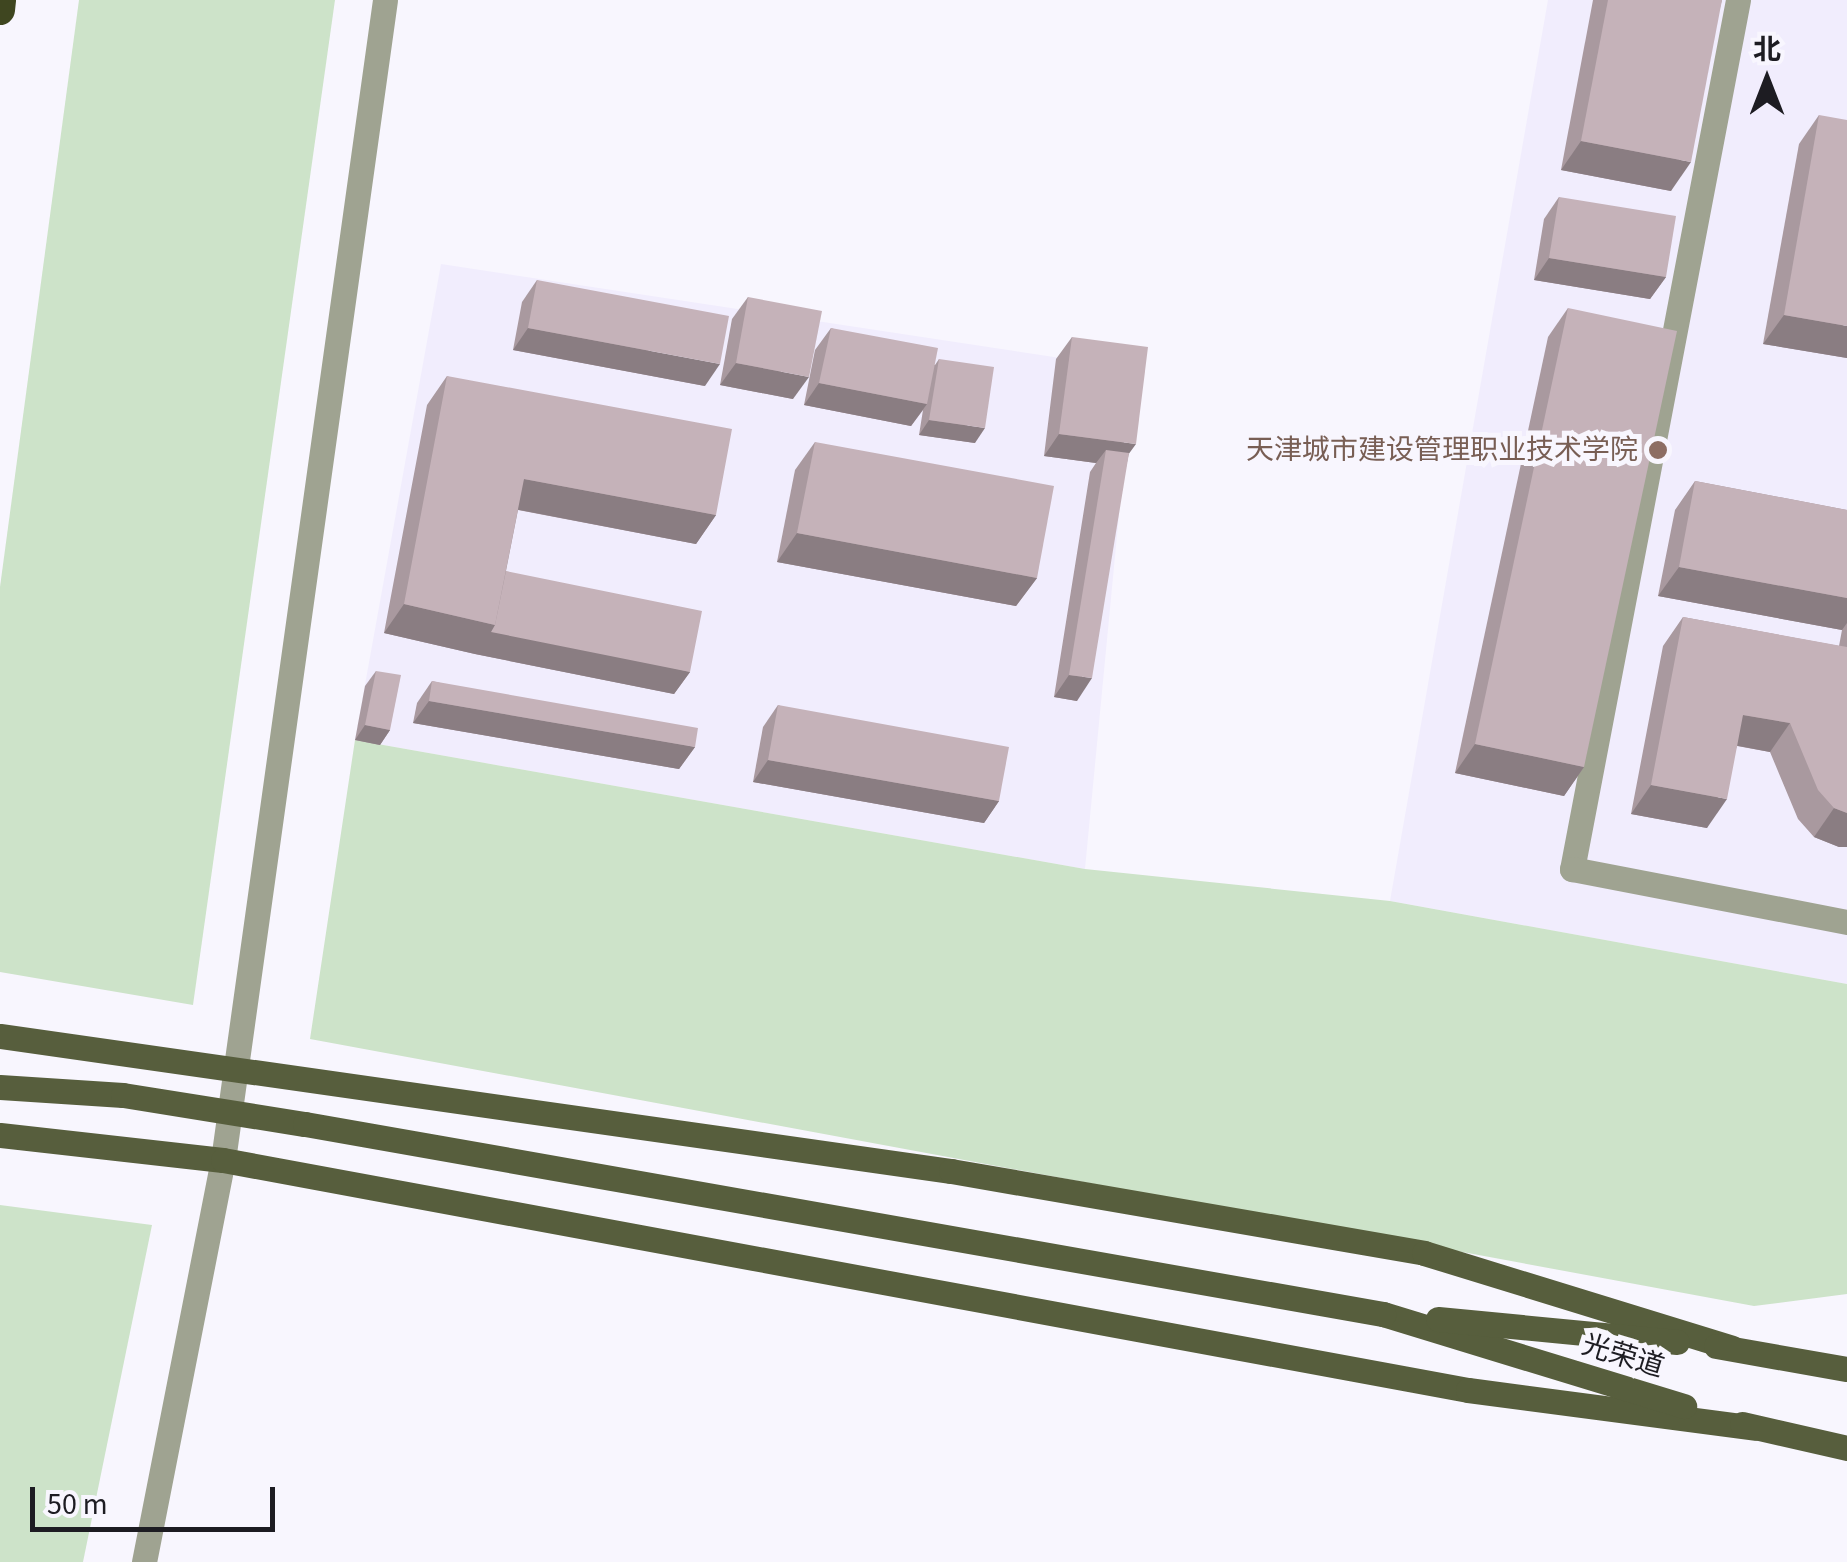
<!DOCTYPE html>
<html>
<head>
<meta charset="utf-8">
<style>
	body { margin:0 }
	#map { position:relative; width:1847px; height:1562px; overflow:hidden; background:#f8f6fe; font-family:"Source Sans 3","Noto Sans SC",sans-serif }
	div>[style] { position:absolute }
	[style*='--x'] { left:calc(var(--x)*1px); top:calc(var(--y)*1px); width:calc(var(--w)*1px); rotate:calc(var(--a)*1deg) }
	.built>* { inset:0; background:#f1edfd }
	.green>* { inset:0; background:#cde3c9 }
	.minor>* { height:25px; margin:-12.5px; padding:0 12.5px; transform-origin:12.5px; border-radius:12.5px; background:#9fa391 }
	.major>* { height:25px; margin:-12.5px; padding:0 12.5px; transform-origin:12.5px; border-radius:12.5px; background:#575e3d }
	.highway>* { height:30px; margin:-15px; padding:0 15px; transform-origin:15px; border-radius:15px; background:#3f4620 }
	.major-bridge>* { height:25px; margin:-12.5px; padding:0 12.5px; transform-origin:12.5px; border-radius:12.5px; background:#575e3d }
	.wall>* { inset:0; background:#a9999f }
	.shaded-wall>* { inset:0; background:#8a7d82 }
	.building>* { inset:0; background:#c5b2b9 }
	.dots>* { width:28px; height:28px; translate:-50% -50%; box-sizing:border-box; border:5px solid #f8f6fe; border-radius:50% }
	span { translate:-50% -50%; white-space:nowrap; text-align:center; line-height:1.15; -webkit-text-stroke:10px #f8f6fe; paint-order:stroke }
	.education-label { font-size:28px; color:#785e54 }
	.right { translate:-100% -50%; text-align:right }
	.street-label { font-size:28px; color:#1d1c22 }
	.north { position:absolute; left:1717px; top:30px; width:100px; height:100px; -webkit-text-stroke:8px #f8f6fe; paint-order:stroke; rotate:0deg; font-size:28px; font-weight:700; line-height:40px; text-align:center; color:#1d1c22 }
	.north::after { content:''; display:block; margin:auto; width:35px; height:45px; background:#1d1c22; clip-path:polygon(50% 0,100% 100%,50% 72%,0 100%) }
	.scale { position:absolute; left:30px; top:1487px; width:245px; height:45px; box-sizing:border-box; border:5px solid #1d1c22; border-top:0; padding-left:12px; font-size:30px; line-height:35px; white-space:nowrap; color:#1d1c22; -webkit-text-stroke:8px #f8f6fe; paint-order:stroke }
</style>
</head>
<body>
<div id="map">
	<div class="built">
		<i style="clip-path:polygon(1548px 0,1847px 0,1847px 984px,1390px 901px)"></i>
		<i style="clip-path:polygon(441px 264px,1133px 369px,1085px 869px,355px 740px)"></i>
	</div>
	<div class="green">
		<i style="clip-path:polygon(79px 0,335px 0,193px 1005px,0 972px,0 587px)"></i>
		<i style="clip-path:polygon(355px 740px,1085px 869px,1390px 901px,1847px 984px,1847px 1294px,1754px 1306px,310px 1039px)"></i>
		<i style="clip-path:polygon(0 1205px,152px 1225px,83px 1562px,0 1562px)"></i>
	</div>
	<div class="minor">
		<i style="--x:1738;--y:0;--w:885;--a:100.81"></i>
		<i style="--x:1572;--y:869;--w:280;--a:10.9"></i>
		<i style="--x:144;--y:1562;--w:410;--a:-78.9"></i>
		<i style="--x:223;--y:1160;--w:1171;--a:-82.05"></i>
	</div>
	<div class="major">
		<i style="--x:0;--y:1036;--w:961;--a:8.08"></i>
		<i style="--x:951;--y:1171;--w:480;--a:9.8"></i>
		<i style="--x:1424;--y:1253;--w:322;--a:17.1"></i>
		<i style="--x:0;--y:1135;--w:224;--a:6.4"></i>
		<i style="--x:223;--y:1160;--w:1266;--a:10.47"></i>
		<i style="--x:1468;--y:1390;--w:290;--a:7.5"></i>
		<i style="--x:1383;--y:1314;--w:315;--a:17"></i>
		<i style="--x:1438;--y:1319;--w:240;--a:5.5"></i>
		<i style="--x:1716;--y:1346;--w:133;--a:10"></i>
		<i style="--x:1742;--y:1424;--w:108;--a:12.9"></i>
	</div>
	<div class="highway">
		<i style="--x:0;--y:10;--w:10;--a:-84"></i>
	</div>
	<div class="major-bridge">
		<i style="--x:0;--y:1087;--w:123;--a:3.7"></i>
		<i style="--x:123;--y:1095;--w:184;--a:9.1"></i>
		<i style="--x:305;--y:1124;--w:1095;--a:10"></i>
	</div>
	<div class="wall">
		<i style="clip-path:polygon(1593px 0,1722px 0,1671px 191px,1561px 170px)"></i>
		<i style="clip-path:polygon(1819px 115px,1847px 358px,1763px 344px,1799px 144px)"></i>
		<i style="clip-path:polygon(1559px 197px,1666px 277px,1650px 299px,1534px 280px,1544px 219px)"></i>
		<i style="clip-path:polygon(537px 280px,705px 386px,513px 350px,522px 302px)"></i>
		<i style="clip-path:polygon(748px 297px,793px 399px,720px 385px,732px 319px)"></i>
		<i style="clip-path:polygon(1568px 308px,1584px 767px,1564px 796px,1455px 773px,1548px 337px)"></i>
		<i style="clip-path:polygon(831px 328px,935px 365px,939px 359px,975px 443px,919px 435px,923px 410px,911px 426px,804px 405px,815px 350px)"></i>
		<i style="clip-path:polygon(1072px 337px,1129px 453px,1077px 701px,1054px 697px,1090px 472px,1096px 463px,1044px 456px,1056px 359px)"></i>
		<i style="clip-path:polygon(447px 376px,716px 515px,696px 544px,518px 510px,506px 571px,690px 672px,674px 694px,475px 654px,384px 633px,427px 405px)"></i>
		<i style="clip-path:polygon(815px 442px,1037px 578px,1016px 606px,777px 562px,795px 470px)"></i>
		<i style="clip-path:polygon(1695px 481px,1847px 510px,1847px 847px,1839px 847px,1814px 837px,1798px 819px,1770px 752px,1737px 746px,1707px 828px,1631px 814px,1663px 646px,1683px 617px,1839px 646px,1842px 630px,1658px 596px,1675px 510px)"></i>
		<i style="clip-path:polygon(376px 671px,390px 730px,380px 745px,355px 740px,365px 686px)"></i>
		<i style="clip-path:polygon(432px 681px,695px 747px,679px 769px,413px 723px,417px 703px)"></i>
		<i style="clip-path:polygon(778px 705px,999px 801px,984px 823px,753px 782px,763px 727px)"></i>
	</div>
	<div class="shaded-wall">
		<i style="clip-path:polygon(1581px 141px,1691px 162px,1671px 191px,1561px 170px)"></i>
		<i style="clip-path:polygon(1549px 258px,1666px 277px,1650px 299px,1534px 280px)"></i>
		<i style="clip-path:polygon(1784px 315px,1847px 326px,1847px 358px,1763px 344px)"></i>
		<i style="clip-path:polygon(528px 328px,720px 364px,705px 386px,513px 350px)"></i>
		<i style="clip-path:polygon(736px 363px,809px 377px,793px 399px,720px 385px)"></i>
		<i style="clip-path:polygon(819px 383px,927px 404px,911px 426px,804px 405px)"></i>
		<i style="clip-path:polygon(929px 420px,985px 428px,975px 443px,919px 435px)"></i>
		<i style="clip-path:polygon(1059px 434px,1136px 444px,1120px 466px,1106px 450px,1096px 463px,1044px 456px)"></i>
		<i style="clip-path:polygon(524px 479px,716px 515px,696px 544px,504px 507px)"></i>
		<i style="clip-path:polygon(797px 533px,1037px 578px,1016px 606px,777px 562px)"></i>
		<i style="clip-path:polygon(1679px 567px,1847px 598px,1847px 623px,1842px 630px,1658px 596px)"></i>
		<i style="clip-path:polygon(404px 604px,495px 625px,690px 672px,674px 694px,475px 654px,384px 633px)"></i>
		<i style="clip-path:polygon(1069px 675px,1092px 678px,1077px 701px,1054px 697px)"></i>
		<i style="clip-path:polygon(429px 701px,695px 747px,679px 769px,413px 723px)"></i>
		<i style="clip-path:polygon(1743px 715px,1790px 723px,1770px 752px,1723px 743px)"></i>
		<i style="clip-path:polygon(365px 725px,390px 730px,380px 745px,355px 740px)"></i>
		<i style="clip-path:polygon(1475px 744px,1584px 767px,1564px 796px,1455px 773px)"></i>
		<i style="clip-path:polygon(768px 760px,999px 801px,984px 823px,753px 782px)"></i>
		<i style="clip-path:polygon(1651px 785px,1727px 799px,1707px 828px,1631px 814px)"></i>
		<i style="clip-path:polygon(1834px 808px,1847px 813px,1847px 847px,1839px 847px,1814px 837px)"></i>
	</div>
	<div class="building">
		<i style="clip-path:polygon(1608px 0,1722px 0,1691px 162px,1581px 141px)"></i>
		<i style="clip-path:polygon(1819px 115px,1847px 120px,1847px 326px,1784px 315px)"></i>
		<i style="clip-path:polygon(1559px 197px,1676px 216px,1666px 277px,1549px 258px)"></i>
		<i style="clip-path:polygon(537px 280px,729px 316px,720px 364px,528px 328px)"></i>
		<i style="clip-path:polygon(748px 297px,822px 311px,809px 377px,736px 363px)"></i>
		<i style="clip-path:polygon(1568px 308px,1677px 331px,1584px 767px,1475px 744px)"></i>
		<i style="clip-path:polygon(831px 328px,938px 348px,927px 404px,819px 383px)"></i>
		<i style="clip-path:polygon(1072px 337px,1148px 347px,1136px 444px,1059px 434px)"></i>
		<i style="clip-path:polygon(939px 359px,994px 367px,985px 428px,929px 420px)"></i>
		<i style="clip-path:polygon(447px 376px,732px 429px,716px 515px,524px 479px,495px 625px,404px 604px)"></i>
		<i style="clip-path:polygon(815px 442px,1054px 486px,1037px 578px,797px 533px)"></i>
		<i style="clip-path:polygon(1106px 450px,1129px 453px,1092px 678px,1069px 675px)"></i>
		<i style="clip-path:polygon(1695px 481px,1847px 510px,1847px 598px,1679px 567px)"></i>
		<i style="clip-path:polygon(506px 571px,702px 611px,690px 672px,491px 632px,495px 625px)"></i>
		<i style="clip-path:polygon(1683px 617px,1847px 647px,1847px 813px,1834px 808px,1818px 790px,1790px 723px,1743px 715px,1727px 799px,1651px 785px)"></i>
		<i style="clip-path:polygon(376px 671px,401px 675px,390px 730px,365px 725px)"></i>
		<i style="clip-path:polygon(432px 681px,698px 728px,695px 747px,429px 701px)"></i>
		<i style="clip-path:polygon(778px 705px,1009px 747px,999px 801px,768px 760px)"></i>
	</div>
	<div class="dots">
		<i style="left:1658px;top:450px;background:#8d6e63"></i>
	</div>
	<div class="education-label">
		<span class="right" style="left:1638px;top:450px">天津城市建设管理职业技术学院</span>
	</div>
	<div class="street-label">
		<span style="left:1623px;top:1356px;rotate:17deg">光荣道</span>
	</div>
	<div class="north">北</div>
	<div class="scale">50 m</div>
</div>
</body>
</html>
